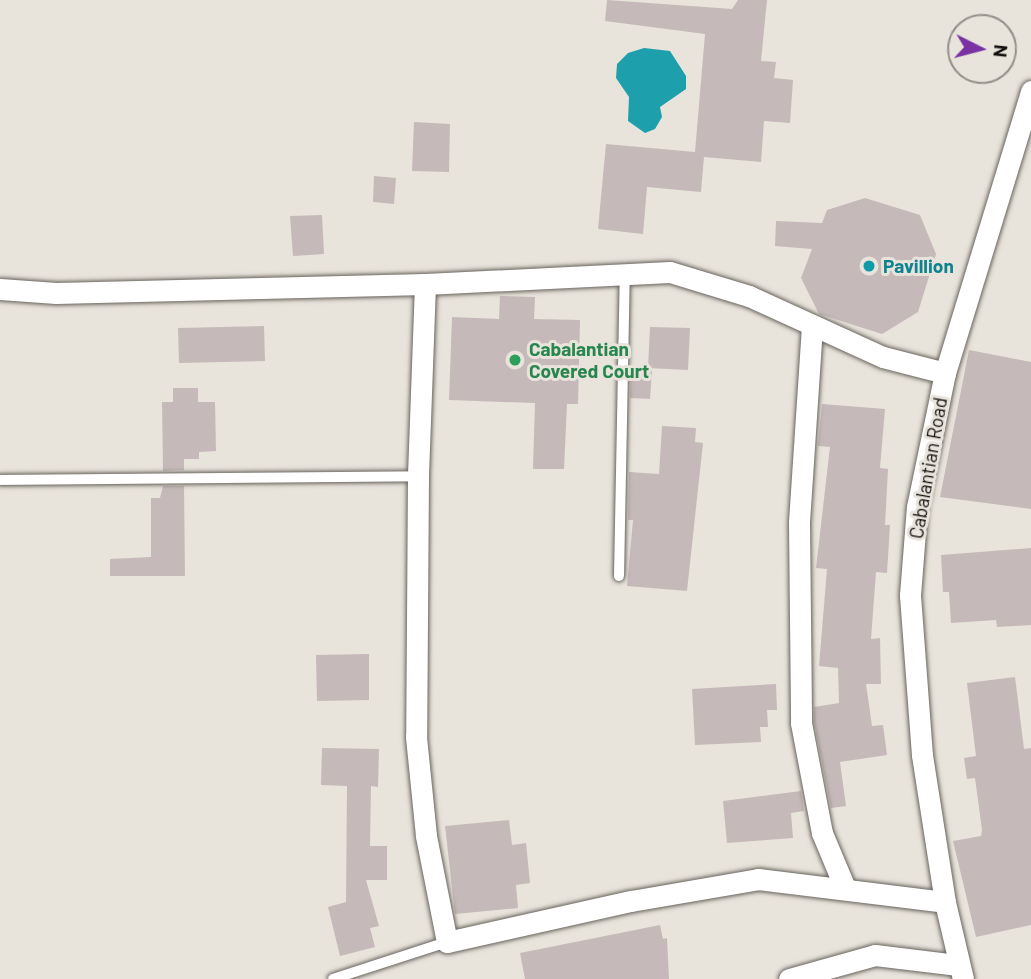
<!DOCTYPE html>
<html>
<head>
<meta charset="utf-8">
<style>
	body { margin:0 }
	#map { position:relative; width:1031px; height:979px; overflow:hidden; background:#e8e3db; font-family:Barlow,sans-serif }
	div>[style] { position:absolute }
	[style*='--x'] { left:calc(var(--x)*1px); top:calc(var(--y)*1px); width:calc(var(--w)*1px); rotate:calc(var(--a)*1deg) }
	.water>* { inset:0; background:#1e9fac }
	.building>* { inset:0; background:#c5bab9 }
	.roads { filter:drop-shadow(0 0 2px #68645d) drop-shadow(0 0 2px #68645d) }
	.lane>* { height:10px; margin:-5px; padding:0 5px; transform-origin:5px; border-radius:5px; background:#fff }
	.street>* { height:21px; margin:-10.5px; padding:0 10.5px; transform-origin:10.5px; border-radius:10.5px; background:#fff }
	.dots>* { width:19px; height:19px; translate:-50% -50%; box-sizing:border-box; border:4px solid #e8e3db; border-radius:50% }
	span { translate:-50% -50%; white-space:nowrap; text-align:center; line-height:1.15; -webkit-text-stroke:6px #e8e3db; paint-order:stroke }
	.culture-label { font-size:19px; color:#0d838f; font-weight:700 }
	.left { translate:0 -50%; text-align:left }
	.leisure-label { font-size:19px; color:#27864d; font-weight:700 }
	.street-label { font-size:19px; color:#13110f }
	.north { position:absolute; left:947px; top:14px; width:70px; height:70px; box-sizing:border-box; background:#e8e3db; border:2px solid #938f89; border-radius:50%; rotate:96deg; font-size:19px; font-weight:700; line-height:28px; text-align:center; color:#13110f }
	.north::after { content:''; display:block; margin:auto; width:24px; height:32px; background:#7a31a4; clip-path:polygon(50% 0,100% 100%,50% 72%,0 100%) }
</style>
</head>
<body>
<div id="map">
	<div class="water">
		<i style="clip-path:polygon(644px 48px,670px 51px,686px 76px,686px 89px,660px 107px,662px 117px,655px 129px,645px 133px,628px 121px,629px 97px,616px 78px,617px 64px,628px 53px)"></i>
	</div>
	<div class="building">
		<i style="clip-path:polygon(607px 0,732px 9px,738px 0,767px 0,761px 61px,776px 62px,774px 78px,793px 80px,790px 123px,764px 121px,761px 162px,704px 157px,701px 192px,647px 187px,643px 234px,598px 229px,606px 144px,695px 152px,705px 34px,605px 21px)"></i>
		<i style="clip-path:polygon(414px 122px,450px 124px,449px 172px,412px 171px)"></i>
		<i style="clip-path:polygon(374px 176px,396px 178px,394px 204px,373px 202px)"></i>
		<i style="clip-path:polygon(865px 198px,920px 215px,936px 254px,918px 312px,882px 334px,819px 314px,801px 278px,812px 249px,775px 246px,776px 221px,822px 223px,827px 210px)"></i>
		<i style="clip-path:polygon(322px 215px,324px 254px,293px 256px,290px 216px)"></i>
		<i style="clip-path:polygon(500px 296px,535px 297px,534px 319px,580px 320px,578px 404px,567px 404px,564px 469px,533px 469px,535px 403px,449px 400px,452px 317px,499px 319px)"></i>
		<i style="clip-path:polygon(264px 326px,265px 361px,179px 363px,178px 328px)"></i>
		<i style="clip-path:polygon(650px 327px,690px 328px,688px 370px,648px 368px)"></i>
		<i style="clip-path:polygon(969px 350px,1031px 362px,1031px 509px,940px 497px)"></i>
		<i style="clip-path:polygon(631px 369px,652px 370px,650px 399px,630px 398px)"></i>
		<i style="clip-path:polygon(173px 388px,198px 388px,198px 402px,215px 402px,216px 451px,199px 452px,199px 459px,184px 459px,184px 470px,163px 471px,162px 402px,173px 402px)"></i>
		<i style="clip-path:polygon(822px 404px,885px 409px,880px 468px,888px 469px,885px 525px,890px 525px,887px 573px,876px 572px,871px 639px,880px 638px,881px 684px,866px 684px,872px 726px,883px 725px,887px 755px,840px 762px,846px 806px,831px 808px,814px 722px,814px 707px,839px 703px,838px 668px,819px 666px,827px 569px,816px 568px,830px 447px,818px 446px)"></i>
		<i style="clip-path:polygon(662px 426px,696px 428px,695px 442px,703px 443px,687px 591px,627px 586px,633px 520px,628px 520px,629px 472px,659px 474px)"></i>
		<i style="clip-path:polygon(163px 486px,184px 486px,185px 576px,110px 576px,110px 559px,151px 557px,151px 498px,160px 498px)"></i>
		<i style="clip-path:polygon(1031px 548px,1031px 625px,997px 627px,996px 620px,951px 623px,949px 592px,943px 592px,941px 555px)"></i>
		<i style="clip-path:polygon(369px 654px,369px 700px,317px 701px,316px 655px)"></i>
		<i style="clip-path:polygon(1015px 677px,1024px 749px,1031px 748px,1031px 925px,976px 937px,953px 841px,981px 836px,982px 830px,975px 778px,967px 779px,964px 758px,976px 756px,967px 683px)"></i>
		<i style="clip-path:polygon(776px 684px,777px 710px,767px 710px,768px 727px,760px 727px,761px 742px,695px 745px,692px 689px)"></i>
		<i style="clip-path:polygon(322px 748px,379px 749px,378px 787px,371px 786px,370px 846px,387px 846px,387px 880px,366px 880px,379px 926px,370px 928px,375px 947px,340px 956px,328px 907px,346px 902px,347px 786px,321px 785px)"></i>
		<i style="clip-path:polygon(801px 791px,804px 811px,791px 813px,793px 838px,727px 843px,723px 801px)"></i>
		<i style="clip-path:polygon(509px 820px,512px 845px,526px 843px,530px 883px,516px 885px,518px 908px,455px 914px,445px 826px)"></i>
		<i style="clip-path:polygon(660px 925px,663px 939px,667px 938px,669px 979px,525px 979px,520px 953px)"></i>
	</div>
	<div class="roads">
		<div class="lane">
			<i style="--x:0;--y:480;--w:418;--a:-0.5"></i>
			<i style="--x:619;--y:576;--w:304;--a:-88.9"></i>
			<i style="--x:333;--y:979;--w:120;--a:-18"></i>
		</div>
		<div class="street">
			<i style="--x:425;--y:284;--w:192;--a:92.1"></i>
			<i style="--x:418;--y:476;--w:261;--a:90.4"></i>
			<i style="--x:416;--y:737;--w:100;--a:84.2"></i>
			<i style="--x:426;--y:836;--w:108;--a:78.8"></i>
			<i style="--x:447;--y:942;--w:189;--a:-12.6"></i>
			<i style="--x:631;--y:901;--w:129;--a:-9.8"></i>
			<i style="--x:758;--y:879;--w:188;--a:7"></i>
			<i style="--x:0;--y:289;--w:56;--a:4.1"></i>
			<i style="--x:56;--y:293;--w:369;--a:-1.4"></i>
			<i style="--x:425;--y:284;--w:245;--a:-2.8"></i>
			<i style="--x:670;--y:272;--w:83;--a:16.9"></i>
			<i style="--x:749;--y:296;--w:147;--a:24.5"></i>
			<i style="--x:883;--y:357;--w:64;--a:14.5"></i>
			<i style="--x:812;--y:326;--w:197;--a:93.8"></i>
			<i style="--x:799;--y:523;--w:200;--a:89.4"></i>
			<i style="--x:801;--y:723;--w:112;--a:79.2"></i>
			<i style="--x:822;--y:833;--w:60;--a:67.3"></i>
			<i style="--x:789;--y:979;--w:89;--a:-15.6"></i>
			<i style="--x:875;--y:955;--w:84;--a:6.9"></i>
			<i style="--x:963;--y:979;--w:79;--a:-103.2"></i>
			<i style="--x:945;--y:902;--w:149;--a:-98.9"></i>
			<i style="--x:922;--y:755;--w:160;--a:-94.3"></i>
			<i style="--x:910;--y:595;--w:88;--a:-85.5"></i>
			<i style="--x:917;--y:507;--w:137;--a:-78.2"></i>
			<i style="--x:945;--y:373;--w:295;--a:-73"></i>
		</div>
	</div>
	<div class="dots">
		<i style="left:869px;top:266px;background:#0f9aa8"></i>
		<i style="left:515px;top:360px;background:#2e9e5b"></i>
	</div>
	<div class="culture-label">
		<span class="left" style="left:883px;top:266px">Pavillion</span>
	</div>
	<div class="leisure-label">
		<span class="left" style="left:529px;top:360px">Cabalantian<br>Covered Court</span>
	</div>
	<div class="street-label">
		<span style="left:928px;top:468px;rotate:-80deg">Cabalantian Road</span>
	</div>
	<div class="north">N</div>
</div>
</body>
</html>
